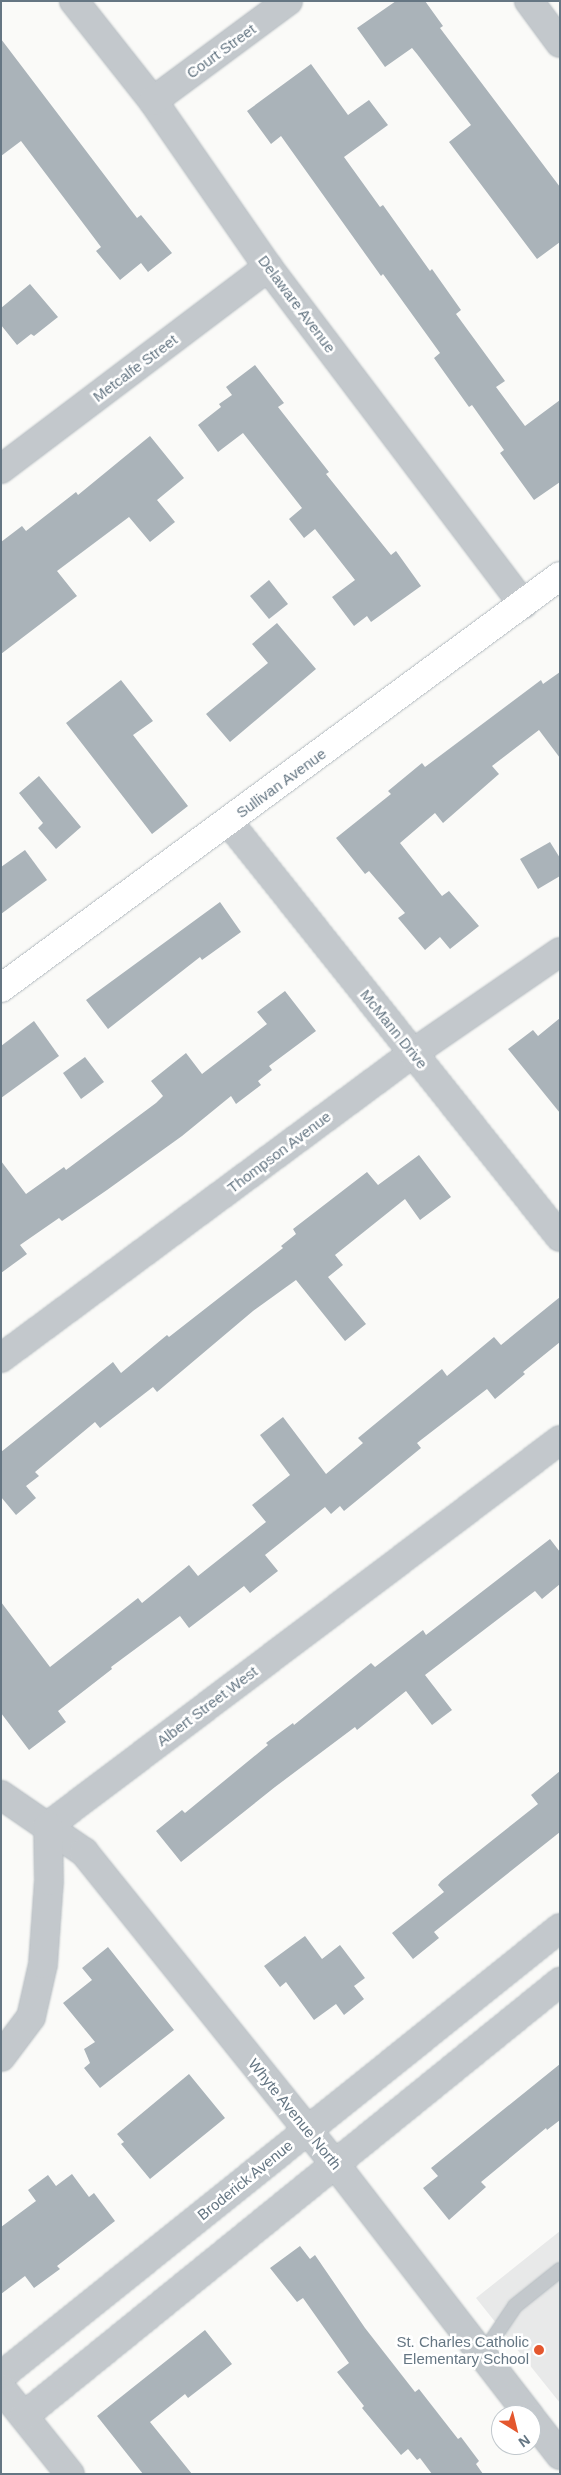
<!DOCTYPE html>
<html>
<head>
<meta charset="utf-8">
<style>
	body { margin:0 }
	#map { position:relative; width:561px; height:2475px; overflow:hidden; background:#fafaf8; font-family:Arial,sans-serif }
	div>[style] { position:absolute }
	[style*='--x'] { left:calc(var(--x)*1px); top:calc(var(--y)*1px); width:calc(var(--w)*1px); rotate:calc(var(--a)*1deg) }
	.built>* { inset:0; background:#e8e9e9 }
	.building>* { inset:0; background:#aab3b9 }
	.roads { filter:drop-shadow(0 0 1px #b3babf) drop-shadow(0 0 1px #b3babf) }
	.lane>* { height:14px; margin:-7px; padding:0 7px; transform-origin:7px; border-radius:7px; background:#c3c8cc }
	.street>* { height:28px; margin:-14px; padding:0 14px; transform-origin:14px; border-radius:14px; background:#c3c8cc }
	.secondary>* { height:28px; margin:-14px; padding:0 14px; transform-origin:14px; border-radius:14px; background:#fff }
	.dots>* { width:14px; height:14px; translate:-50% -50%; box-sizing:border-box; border:2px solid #fff; border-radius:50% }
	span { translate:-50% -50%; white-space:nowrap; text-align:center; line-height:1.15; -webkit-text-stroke:5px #fff; paint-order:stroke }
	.street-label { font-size:15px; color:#657683 }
	.poi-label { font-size:15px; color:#657683 }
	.right { translate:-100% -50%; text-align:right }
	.frame { position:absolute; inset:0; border:2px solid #657683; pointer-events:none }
	.north { position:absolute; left:491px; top:2405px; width:50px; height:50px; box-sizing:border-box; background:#fff; border:1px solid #c1c8cd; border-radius:50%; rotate:144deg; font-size:14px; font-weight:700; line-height:20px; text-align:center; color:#657683 }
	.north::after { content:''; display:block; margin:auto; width:18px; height:22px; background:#e4572e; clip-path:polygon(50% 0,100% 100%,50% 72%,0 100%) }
</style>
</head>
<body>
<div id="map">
	<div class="built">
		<i style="clip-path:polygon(560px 2231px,560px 2403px,476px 2298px)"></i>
	</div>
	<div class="building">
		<i style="clip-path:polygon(396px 1px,425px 1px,443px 26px,440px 28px,560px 187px,560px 242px,537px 259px,449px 142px,471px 125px,417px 54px,412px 48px,385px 67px,357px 28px)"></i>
		<i style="clip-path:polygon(1px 39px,137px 218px,141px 215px,172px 253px,148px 272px,141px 263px,120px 280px,96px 251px,101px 247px,21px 141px,1px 156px)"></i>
		<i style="clip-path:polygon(311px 64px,348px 115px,369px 100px,388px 125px,344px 157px,380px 207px,383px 205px,430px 271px,432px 269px,461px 310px,456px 314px,505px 381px,496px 387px,525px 426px,560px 400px,560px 482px,534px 500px,500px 453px,504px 450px,472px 405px,469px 407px,434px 358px,440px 353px,383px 274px,381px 276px,281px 136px,271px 144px,247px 111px)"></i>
		<i style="clip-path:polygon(30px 284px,58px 317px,34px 336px,31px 334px,17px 345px,1px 325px,1px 308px)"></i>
		<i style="clip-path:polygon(255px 365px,284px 403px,278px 407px,329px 472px,326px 474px,391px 555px,396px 551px,421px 586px,371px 622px,367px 616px,354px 626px,332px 597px,355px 580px,315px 529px,304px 538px,289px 519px,302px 508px,243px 433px,218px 452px,198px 425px,221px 407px,219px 404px,232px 395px,226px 387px)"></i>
		<i style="clip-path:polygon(150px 436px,184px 478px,157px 500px,175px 522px,150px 542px,129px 517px,57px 571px,77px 596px,1px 654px,1px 542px,22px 526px,26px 531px,76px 492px,78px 495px)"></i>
		<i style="clip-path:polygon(269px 580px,288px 604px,269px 619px,250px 596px)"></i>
		<i style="clip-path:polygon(277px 623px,316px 669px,230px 742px,206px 714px,268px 663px,252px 644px)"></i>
		<i style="clip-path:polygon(560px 672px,560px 758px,539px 730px,492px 766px,499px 774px,443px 823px,435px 813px,400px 843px,442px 896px,449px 891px,479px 926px,450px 949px,440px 937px,425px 950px,398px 918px,405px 913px,369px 871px,365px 874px,336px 838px,391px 794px,388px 791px,422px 763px,425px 767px,541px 680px,543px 684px)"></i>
		<i style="clip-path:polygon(121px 680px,153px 721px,133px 735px,188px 806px,152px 834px,66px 723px)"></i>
		<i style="clip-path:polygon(39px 776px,81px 827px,56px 849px,38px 828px,43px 823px,19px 793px)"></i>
		<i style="clip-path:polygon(550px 842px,560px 858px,560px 876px,538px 889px,520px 859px)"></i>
		<i style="clip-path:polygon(25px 850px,47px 880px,1px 914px,1px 867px)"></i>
		<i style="clip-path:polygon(220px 902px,241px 932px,202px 960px,200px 957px,108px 1029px,86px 1000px)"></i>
		<i style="clip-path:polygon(285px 991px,316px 1031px,269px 1066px,272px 1070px,258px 1081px,261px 1085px,236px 1104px,231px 1096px,182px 1136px,107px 1190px,62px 1221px,59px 1218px,20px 1245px,27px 1254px,1px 1273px,1px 1161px,26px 1194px,64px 1167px,66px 1170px,156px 1103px,163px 1096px,151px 1081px,186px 1053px,202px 1074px,267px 1024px,257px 1012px)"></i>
		<i style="clip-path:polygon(560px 1018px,560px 1113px,508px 1049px,533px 1030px,538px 1036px)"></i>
		<i style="clip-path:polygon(34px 1021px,59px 1056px,1px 1098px,1px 1046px)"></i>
		<i style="clip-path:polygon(85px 1057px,104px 1082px,81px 1099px,63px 1073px)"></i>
		<i style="clip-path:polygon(419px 1155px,451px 1197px,420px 1220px,405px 1199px,335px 1255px,343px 1265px,328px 1277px,366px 1324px,345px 1341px,296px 1280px,253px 1311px,157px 1392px,153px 1387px,100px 1428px,95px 1422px,35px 1472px,39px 1476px,26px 1486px,36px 1498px,16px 1515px,1px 1497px,1px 1452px,113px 1362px,121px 1373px,167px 1335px,169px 1337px,283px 1248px,281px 1246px,296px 1234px,293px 1229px,367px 1172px,378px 1185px)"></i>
		<i style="clip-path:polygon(560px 1297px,560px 1342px,523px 1372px,525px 1374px,495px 1399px,487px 1389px,417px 1443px,421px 1448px,344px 1511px,340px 1506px,331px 1514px,325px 1507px,265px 1555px,278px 1571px,250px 1593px,244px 1586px,189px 1628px,180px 1616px,111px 1667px,112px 1669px,58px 1711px,66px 1722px,29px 1750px,1px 1713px,1px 1602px,50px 1667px,138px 1598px,142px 1603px,189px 1565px,198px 1576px,266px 1522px,252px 1505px,290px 1475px,260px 1435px,283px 1417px,326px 1474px,363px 1443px,358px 1438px,442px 1369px,447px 1376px,494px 1337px,501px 1345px)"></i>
		<i style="clip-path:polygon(550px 1539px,560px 1552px,560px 1584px,542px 1599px,535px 1591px,425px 1675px,452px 1710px,432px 1725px,406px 1691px,357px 1730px,355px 1727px,275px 1787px,181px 1862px,156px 1831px,182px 1810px,185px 1813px,268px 1745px,266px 1743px,293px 1723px,294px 1725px,371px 1663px,375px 1667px,423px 1630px,426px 1635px)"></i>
		<i style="clip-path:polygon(560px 1771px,560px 1832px,434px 1932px,439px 1938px,413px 1959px,392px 1933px,444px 1892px,438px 1885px,441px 1881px,538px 1804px,531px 1795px)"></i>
		<i style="clip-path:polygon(305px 1936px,322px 1959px,340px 1945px,365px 1978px,354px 1986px,364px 1999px,344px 2015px,336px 2004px,314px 2020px,286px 1982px,280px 1987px,264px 1966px)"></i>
		<i style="clip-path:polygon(108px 1947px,174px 2030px,100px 2088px,84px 2068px,90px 2063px,84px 2049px,95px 2042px,63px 2003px,92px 1980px,82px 1968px)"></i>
		<i style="clip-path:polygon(560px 2064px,560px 2120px,547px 2130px,546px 2128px,481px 2182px,486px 2187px,449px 2220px,423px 2188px,438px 2176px,431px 2168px)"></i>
		<i style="clip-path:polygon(189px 2074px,225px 2118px,150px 2179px,121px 2144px,124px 2142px,117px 2134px)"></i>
		<i style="clip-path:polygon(72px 2174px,89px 2197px,94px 2193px,115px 2221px,57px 2266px,60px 2269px,34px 2288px,25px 2276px,1px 2294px,1px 2227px,36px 2201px,28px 2190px,48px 2175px,56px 2186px)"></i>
		<i style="clip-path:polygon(300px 2246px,310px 2259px,315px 2255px,365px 2328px,415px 2392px,419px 2389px,458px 2439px,461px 2437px,479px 2461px,476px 2464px,483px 2474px,432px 2474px,420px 2458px,417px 2460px,408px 2449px,401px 2455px,362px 2408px,364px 2406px,337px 2372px,349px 2363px,303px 2298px,297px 2302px,270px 2268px)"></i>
		<i style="clip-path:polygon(205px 2330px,232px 2364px,188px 2398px,185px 2394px,150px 2422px,192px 2474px,143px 2474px,97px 2416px)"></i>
	</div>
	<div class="roads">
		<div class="lane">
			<i style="--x:482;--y:2355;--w:59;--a:-56"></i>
			<i style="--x:515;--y:2306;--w:58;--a:-38.7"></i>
		</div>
		<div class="street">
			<i style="--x:74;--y:1;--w:127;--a:51.7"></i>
			<i style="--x:153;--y:101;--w:202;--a:55.3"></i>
			<i style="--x:268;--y:267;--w:423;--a:52.9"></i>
			<i style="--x:529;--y:1;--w:52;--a:53.6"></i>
			<i style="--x:153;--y:101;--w:168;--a:-36.5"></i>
			<i style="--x:1;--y:469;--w:335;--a:-37.1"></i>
			<i style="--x:228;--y:821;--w:532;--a:51.41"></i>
			<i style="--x:1;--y:1358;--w:513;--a:-36.51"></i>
			<i style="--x:413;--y:1053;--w:178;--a:-34.5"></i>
			<i style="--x:1;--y:1795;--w:101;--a:34.5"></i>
			<i style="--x:84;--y:1852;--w:400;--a:51.2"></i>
			<i style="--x:335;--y:2164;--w:317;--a:52.3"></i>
			<i style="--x:48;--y:1826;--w:641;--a:-37.01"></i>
			<i style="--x:1;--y:2057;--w:50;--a:-53.1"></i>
			<i style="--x:31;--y:2017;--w:54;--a:-77.2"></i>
			<i style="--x:43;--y:1964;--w:83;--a:-85.9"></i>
			<i style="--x:49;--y:1881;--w:55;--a:-91"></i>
			<i style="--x:1;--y:2376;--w:716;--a:-38.71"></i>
			<i style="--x:1;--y:2388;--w:110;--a:51.3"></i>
			<i style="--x:24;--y:2416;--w:690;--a:-39"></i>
			<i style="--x:531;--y:2418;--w:47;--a:51.9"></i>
		</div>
		<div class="secondary">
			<i style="--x:1;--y:988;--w:694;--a:-36.39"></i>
		</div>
	</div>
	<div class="dots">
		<i style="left:539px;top:2350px;background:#e4572e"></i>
	</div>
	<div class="street-label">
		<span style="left:221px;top:51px;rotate:-36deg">Court Street</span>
		<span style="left:297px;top:304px;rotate:53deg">Delaware Avenue</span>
		<span style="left:135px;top:368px;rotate:-37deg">Metcalfe Street</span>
		<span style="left:281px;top:783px;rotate:-36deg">Sullivan Avenue</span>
		<span style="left:394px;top:1029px;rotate:51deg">McMann Drive</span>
		<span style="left:279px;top:1152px;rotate:-37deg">Thompson Avenue</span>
		<span style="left:207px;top:1706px;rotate:-37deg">Albert Street West</span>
		<span style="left:295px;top:2114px;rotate:51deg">Whyte Avenue North</span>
		<span style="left:245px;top:2180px;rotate:-39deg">Broderick Avenue</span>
	</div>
	<div class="poi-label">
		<span class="right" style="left:529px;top:2350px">St. Charles Catholic<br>Elementary School</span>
	</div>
	<div class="frame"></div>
	<div class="north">N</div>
</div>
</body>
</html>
